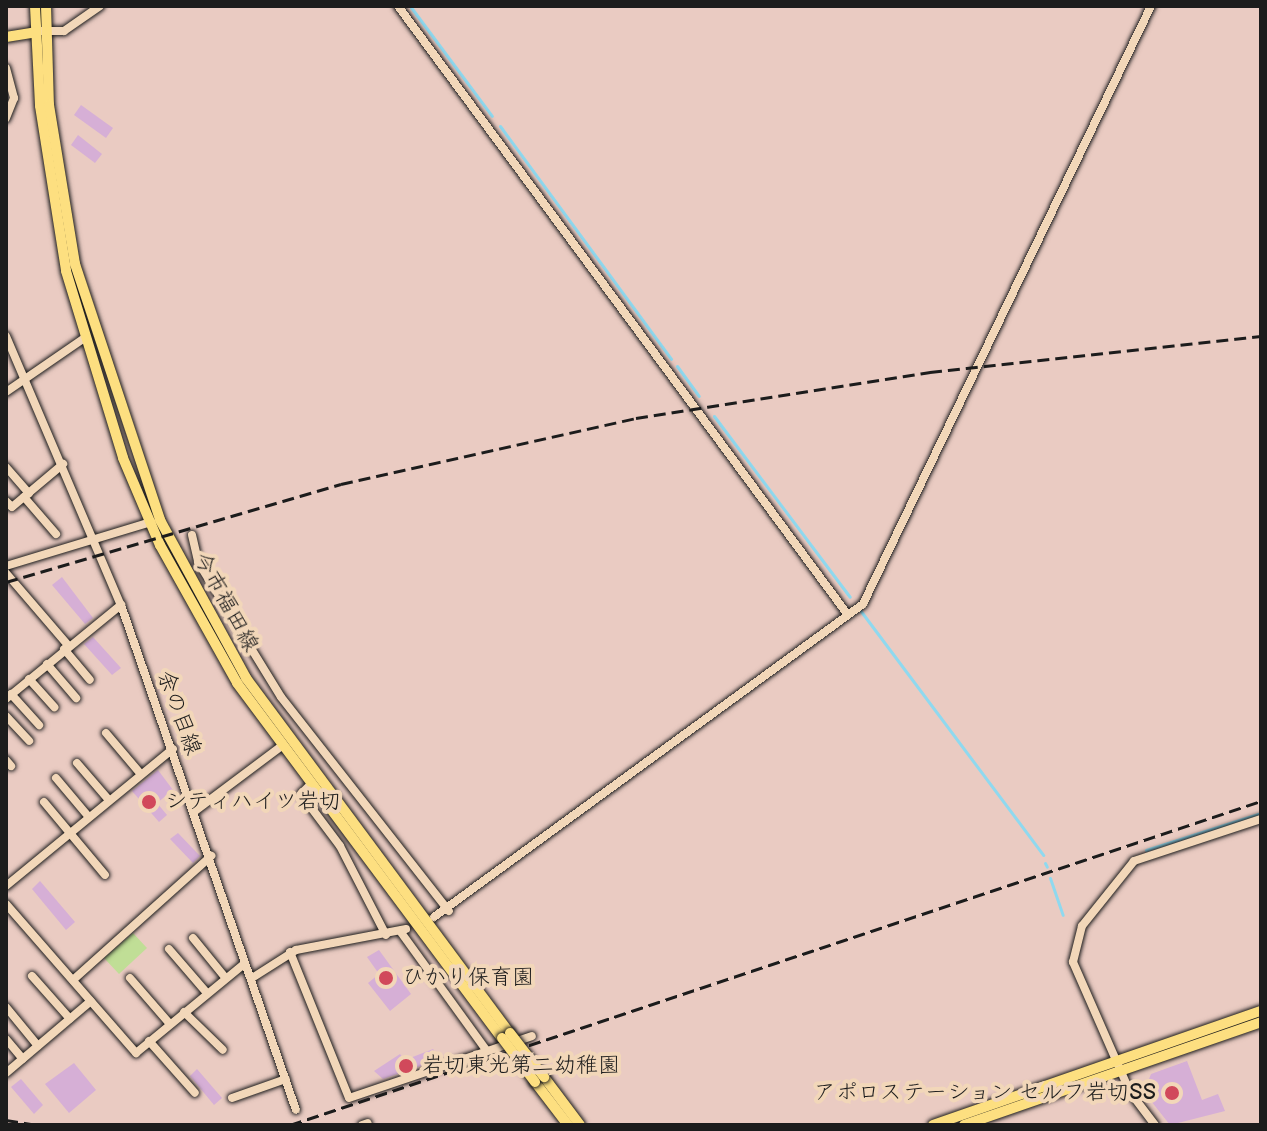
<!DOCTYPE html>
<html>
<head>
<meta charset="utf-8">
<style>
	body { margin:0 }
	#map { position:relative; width:1267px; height:1131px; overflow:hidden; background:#eacbc2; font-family:"Balsamiq Sans","Klee One",sans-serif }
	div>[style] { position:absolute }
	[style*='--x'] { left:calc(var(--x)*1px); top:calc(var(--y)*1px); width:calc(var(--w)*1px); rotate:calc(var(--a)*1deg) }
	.green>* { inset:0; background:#c0de96 }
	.stream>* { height:3px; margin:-1.5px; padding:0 1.5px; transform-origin:1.5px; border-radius:1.5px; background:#8fd9ef }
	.building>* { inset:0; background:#d6afd6 }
	.roads { filter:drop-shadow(0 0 2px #1c1c1c) drop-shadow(0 0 2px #1c1c1c) }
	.minor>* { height:8px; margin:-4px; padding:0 4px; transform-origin:4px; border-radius:4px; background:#f2d7b9 }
	.major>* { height:10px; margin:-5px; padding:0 5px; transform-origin:5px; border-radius:5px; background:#fddf80 }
	.rail>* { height:3px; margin-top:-1.5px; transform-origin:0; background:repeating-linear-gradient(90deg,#1c1c1c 0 12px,transparent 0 18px) }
	.bridges { filter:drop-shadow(0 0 2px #1c1c1c) drop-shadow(0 0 2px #1c1c1c) }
	.major-bridge>* { height:10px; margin:-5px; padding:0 5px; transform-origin:5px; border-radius:5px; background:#fddf80 }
	.dots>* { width:22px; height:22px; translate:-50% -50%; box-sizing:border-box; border:4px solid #f2d7b9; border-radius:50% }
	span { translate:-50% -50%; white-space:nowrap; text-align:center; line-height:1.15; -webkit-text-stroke:8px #f2d7b9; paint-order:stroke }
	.street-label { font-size:22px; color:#1c1c1c }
	.poi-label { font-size:22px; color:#1c1c1c }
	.left { translate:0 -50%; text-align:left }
	.right { translate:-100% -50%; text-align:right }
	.frame { position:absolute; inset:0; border:8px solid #1c1c1c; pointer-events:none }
</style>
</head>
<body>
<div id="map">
	<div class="green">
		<i style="clip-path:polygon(133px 933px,147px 948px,119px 974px,104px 958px)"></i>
	</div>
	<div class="stream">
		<i style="--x:410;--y:6;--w:137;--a:53.3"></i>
		<i style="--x:500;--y:126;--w:289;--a:53.7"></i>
		<i style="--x:677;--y:366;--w:37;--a:54"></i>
		<i style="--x:714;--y:416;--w:226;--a:53.1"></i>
		<i style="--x:860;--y:610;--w:306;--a:53.2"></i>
		<i style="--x:1146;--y:850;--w:121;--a:-17.8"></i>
		<i style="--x:1045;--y:863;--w:4;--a:63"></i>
		<i style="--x:1050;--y:878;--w:39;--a:71"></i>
	</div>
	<div class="building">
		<i style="clip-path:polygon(81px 105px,113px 128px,106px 138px,74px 115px)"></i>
		<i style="clip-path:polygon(78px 135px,102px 154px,95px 163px,71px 145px)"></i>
		<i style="clip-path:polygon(62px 577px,93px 618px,85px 624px,52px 585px)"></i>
		<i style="clip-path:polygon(93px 637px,121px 668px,112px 675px,84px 644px)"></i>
		<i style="clip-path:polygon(158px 770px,173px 790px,157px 803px,167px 815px,159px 822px,132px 791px)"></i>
		<i style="clip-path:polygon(178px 833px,200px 856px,193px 863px,170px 839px)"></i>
		<i style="clip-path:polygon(40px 881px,75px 922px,66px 930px,32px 889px)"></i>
		<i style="clip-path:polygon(379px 950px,411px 994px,390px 1011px,368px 983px,379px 974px,367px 957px)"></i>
		<i style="clip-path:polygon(433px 1049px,441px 1059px,383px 1079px,374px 1071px,400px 1054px,405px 1060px)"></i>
		<i style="clip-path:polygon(1187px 1061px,1202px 1100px,1218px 1094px,1225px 1111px,1170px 1125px,1144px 1092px,1151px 1074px)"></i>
		<i style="clip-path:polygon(74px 1063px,96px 1090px,69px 1113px,45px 1084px)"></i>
		<i style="clip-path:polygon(197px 1069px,222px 1098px,214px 1105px,190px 1076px)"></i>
		<i style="clip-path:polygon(21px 1079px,43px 1105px,34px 1114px,11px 1087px)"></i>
	</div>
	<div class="roads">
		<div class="minor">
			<i style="--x:398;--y:6;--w:757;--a:53.54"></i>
			<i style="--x:41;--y:31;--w:23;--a:0"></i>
			<i style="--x:64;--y:31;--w:44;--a:-34.8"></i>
			<i style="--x:6;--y:68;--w:31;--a:75"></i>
			<i style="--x:14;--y:98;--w:22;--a:112"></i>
			<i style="--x:6;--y:336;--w:293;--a:66.9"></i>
			<i style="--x:121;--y:605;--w:534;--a:70.89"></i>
			<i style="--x:6;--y:392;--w:93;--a:-34.5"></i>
			<i style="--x:6;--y:467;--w:35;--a:49"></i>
			<i style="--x:24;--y:497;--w:49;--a:49.1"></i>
			<i style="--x:6;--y:501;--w:8;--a:45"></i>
			<i style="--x:12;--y:507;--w:67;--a:-40.1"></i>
			<i style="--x:192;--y:535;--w:28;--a:77"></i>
			<i style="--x:198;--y:562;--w:158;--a:58.4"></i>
			<i style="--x:281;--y:697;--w:272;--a:51.9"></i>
			<i style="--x:6;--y:566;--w:152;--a:-16.9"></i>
			<i style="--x:6;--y:573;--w:95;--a:49.3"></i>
			<i style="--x:64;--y:649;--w:40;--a:50"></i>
			<i style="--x:47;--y:664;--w:45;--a:49.5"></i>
			<i style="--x:29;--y:679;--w:38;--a:48"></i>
			<i style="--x:11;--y:694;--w:42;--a:47.9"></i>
			<i style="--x:6;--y:699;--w:149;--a:-39.3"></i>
			<i style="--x:6;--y:716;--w:34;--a:47"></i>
			<i style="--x:106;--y:733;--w:51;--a:49.8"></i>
			<i style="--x:6;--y:760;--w:8;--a:50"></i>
			<i style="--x:77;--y:763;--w:48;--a:49.3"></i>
			<i style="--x:56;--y:778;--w:50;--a:49.9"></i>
			<i style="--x:311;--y:784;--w:14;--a:135"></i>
			<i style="--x:301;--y:794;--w:65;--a:53.1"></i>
			<i style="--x:340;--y:846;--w:100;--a:62.7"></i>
			<i style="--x:44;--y:802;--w:95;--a:50.1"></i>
			<i style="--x:195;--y:811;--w:110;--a:-36.9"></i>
			<i style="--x:6;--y:886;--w:216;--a:-39.4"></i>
			<i style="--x:6;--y:904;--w:198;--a:48.9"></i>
			<i style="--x:136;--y:1053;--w:141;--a:-39.5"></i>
			<i style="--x:434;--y:917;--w:531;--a:-36.11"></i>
			<i style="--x:863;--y:604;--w:664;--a:-64.28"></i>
			<i style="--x:400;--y:931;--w:148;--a:54.1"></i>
			<i style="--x:193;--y:938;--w:49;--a:50.8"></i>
			<i style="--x:169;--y:949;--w:57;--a:49.3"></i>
			<i style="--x:290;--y:952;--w:157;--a:68"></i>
			<i style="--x:349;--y:1098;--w:193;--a:-18.7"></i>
			<i style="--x:32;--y:976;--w:57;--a:48.5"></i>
			<i style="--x:130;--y:978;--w:61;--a:49"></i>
			<i style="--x:252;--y:978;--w:52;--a:-32.5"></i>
			<i style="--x:296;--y:950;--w:112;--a:-10.8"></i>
			<i style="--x:73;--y:980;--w:186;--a:-41.9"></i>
			<i style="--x:6;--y:1007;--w:50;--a:50.6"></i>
			<i style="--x:184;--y:1012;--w:54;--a:44.3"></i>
			<i style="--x:6;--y:1039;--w:26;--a:50"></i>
			<i style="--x:149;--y:1041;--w:69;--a:48.5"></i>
			<i style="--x:6;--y:1073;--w:111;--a:-40.3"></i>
			<i style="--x:232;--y:1098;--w:57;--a:-19.4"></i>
			<i style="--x:362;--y:1125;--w:6;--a:-18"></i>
			<i style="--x:1155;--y:1125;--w:41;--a:-127.1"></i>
			<i style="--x:1130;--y:1092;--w:142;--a:-113.7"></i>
			<i style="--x:1073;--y:962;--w:37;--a:-76"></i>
			<i style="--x:1082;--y:926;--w:83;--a:-51.3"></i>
			<i style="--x:1134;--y:861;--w:134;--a:-18.3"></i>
		</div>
		<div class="major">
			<i style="--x:35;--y:6;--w:100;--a:87.1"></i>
			<i style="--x:40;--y:106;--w:167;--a:81"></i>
			<i style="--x:66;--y:271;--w:195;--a:73"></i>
			<i style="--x:123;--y:458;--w:95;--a:67"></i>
			<i style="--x:160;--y:545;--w:158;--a:60.8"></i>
			<i style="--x:237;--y:683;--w:443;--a:53.3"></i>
			<i style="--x:46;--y:6;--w:99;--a:88.3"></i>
			<i style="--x:49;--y:105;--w:161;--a:80.7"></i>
			<i style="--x:75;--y:264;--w:270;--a:71.6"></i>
			<i style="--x:160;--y:520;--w:180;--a:61.4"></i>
			<i style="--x:246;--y:678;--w:442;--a:53.4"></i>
			<i style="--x:6;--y:37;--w:30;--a:-9"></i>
			<i style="--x:544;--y:1077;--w:60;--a:53.1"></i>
			<i style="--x:535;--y:1082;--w:54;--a:52.5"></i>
			<i style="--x:933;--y:1125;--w:347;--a:-19.2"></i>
			<i style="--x:964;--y:1125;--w:314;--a:-19.1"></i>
		</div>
	</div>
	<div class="rail">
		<i style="--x:6;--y:582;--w:349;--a:-16.3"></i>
		<i style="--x:341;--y:484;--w:302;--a:-12.6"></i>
		<i style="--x:636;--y:418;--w:298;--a:-8.9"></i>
		<i style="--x:930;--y:372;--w:333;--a:-6.2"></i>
		<i style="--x:6;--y:1120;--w:30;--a:9"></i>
		<i style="--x:290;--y:1125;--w:1024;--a:-18.45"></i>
	</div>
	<div class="bridges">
		<div class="major-bridge">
			<i style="--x:510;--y:1033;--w:56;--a:52.3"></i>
			<i style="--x:502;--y:1038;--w:55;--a:53.1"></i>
		</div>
	</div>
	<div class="dots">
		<i style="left:149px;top:802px;background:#d1495b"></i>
		<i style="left:386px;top:978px;background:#d1495b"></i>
		<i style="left:406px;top:1066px;background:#d1495b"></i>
		<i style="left:1172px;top:1093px;background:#d1495b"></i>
	</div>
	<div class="street-label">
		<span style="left:226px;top:602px;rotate:61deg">今市福田線</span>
		<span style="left:179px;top:713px;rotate:70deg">余の目線</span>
	</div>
	<div class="poi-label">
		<span class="left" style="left:165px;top:802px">シティハイツ岩切</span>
		<span class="left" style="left:402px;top:978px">ひかり保育園</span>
		<span class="left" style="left:422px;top:1066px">岩切東光第二幼稚園</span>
		<span class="right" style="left:1156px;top:1093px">アポロステーション セルフ岩切SS</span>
	</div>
	<div class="frame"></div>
</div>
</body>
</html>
